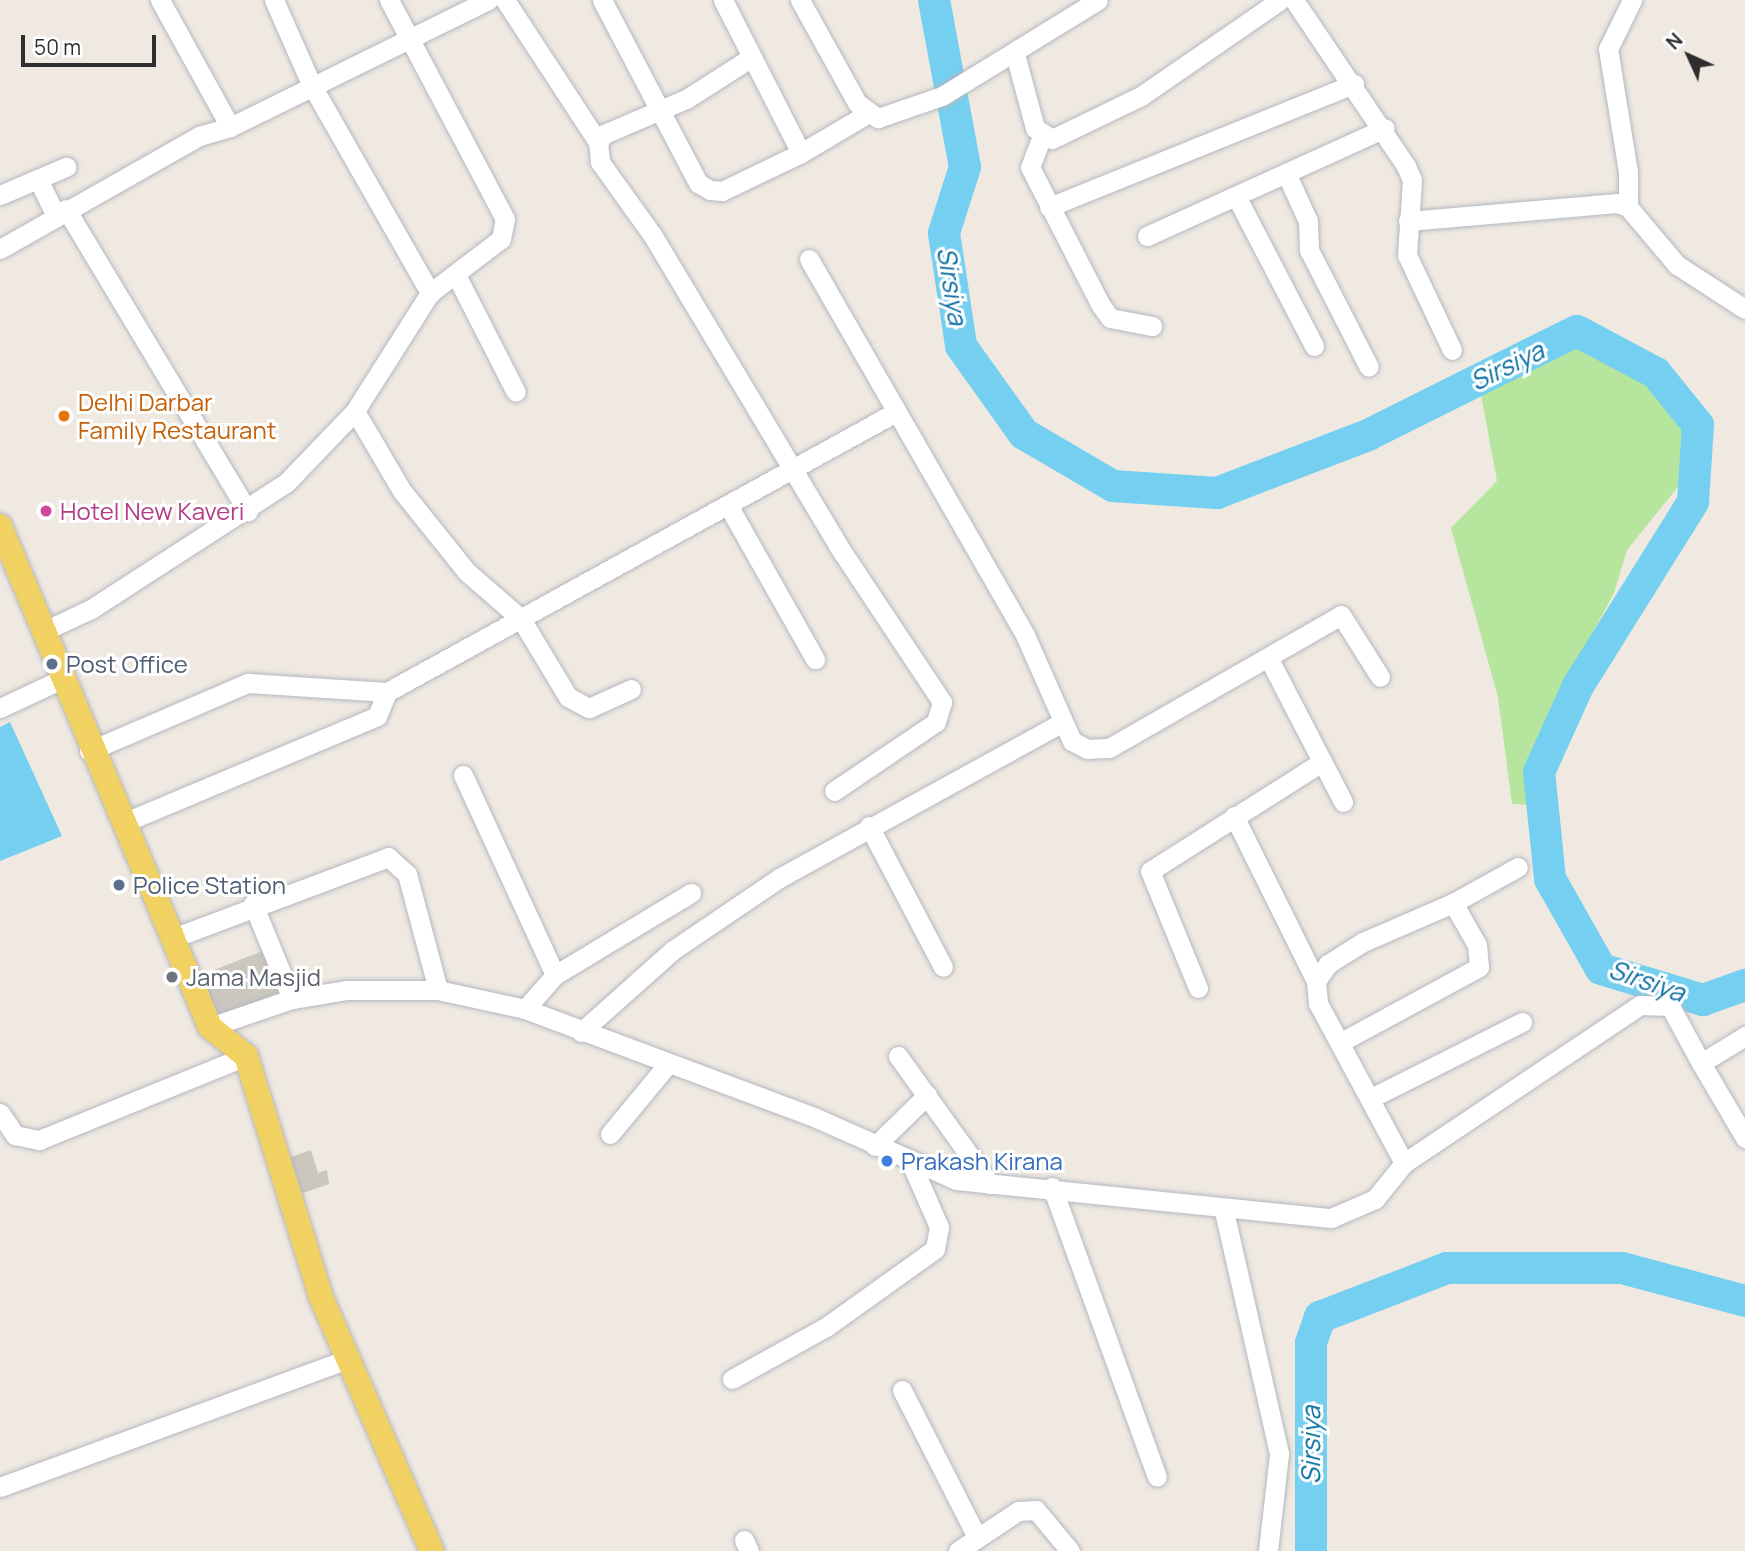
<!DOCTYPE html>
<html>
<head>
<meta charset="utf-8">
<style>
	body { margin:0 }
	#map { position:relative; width:1745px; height:1551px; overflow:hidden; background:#efe9e1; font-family:Manrope,sans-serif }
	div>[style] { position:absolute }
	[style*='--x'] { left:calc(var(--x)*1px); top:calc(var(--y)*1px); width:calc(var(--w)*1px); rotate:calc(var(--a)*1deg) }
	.green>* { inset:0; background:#b6e59e }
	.water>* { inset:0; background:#75cff0 }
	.river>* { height:32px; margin:-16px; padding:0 16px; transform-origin:16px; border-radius:16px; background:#75cff0 }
	.building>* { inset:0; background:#cbc7bf }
	.roads { filter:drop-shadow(0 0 2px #b4b7c1) drop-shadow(0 0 2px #b4b7c1) }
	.minor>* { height:19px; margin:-9.5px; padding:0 9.5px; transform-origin:9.5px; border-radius:9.5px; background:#fff }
	.major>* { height:24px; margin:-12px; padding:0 12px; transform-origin:12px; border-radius:12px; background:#f2d163 }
	.dots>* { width:19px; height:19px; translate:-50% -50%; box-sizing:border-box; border:4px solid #fff; border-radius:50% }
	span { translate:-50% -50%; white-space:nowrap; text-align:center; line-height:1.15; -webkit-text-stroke:6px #fff; paint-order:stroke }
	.food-label { font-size:24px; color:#c56008 }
	.left { translate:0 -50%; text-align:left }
	.hotel-label { font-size:24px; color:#b23c85 }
	.service-label { font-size:24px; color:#4e5e75 }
	.worship-label { font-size:24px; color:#5b616d }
	.shop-label { font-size:24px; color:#366cbe }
	.water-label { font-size:26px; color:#0d6fa3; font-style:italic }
	.north { position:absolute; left:1654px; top:21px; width:70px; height:70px; -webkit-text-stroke:5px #fff; paint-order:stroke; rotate:315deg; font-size:19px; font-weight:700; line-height:28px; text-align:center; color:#2e2e2e }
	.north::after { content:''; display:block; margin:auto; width:24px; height:32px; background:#2e2e2e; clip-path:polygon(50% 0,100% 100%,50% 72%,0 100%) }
	.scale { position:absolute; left:21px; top:35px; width:135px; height:32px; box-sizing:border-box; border:4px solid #2e2e2e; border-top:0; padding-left:9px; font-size:21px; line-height:24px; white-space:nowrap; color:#2e2e2e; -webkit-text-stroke:5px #fff; paint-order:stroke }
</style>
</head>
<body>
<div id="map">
	<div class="green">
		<i style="clip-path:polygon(1580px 329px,1618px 338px,1668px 384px,1688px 436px,1690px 472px,1627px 550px,1614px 593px,1538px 735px,1530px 805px,1512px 804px,1498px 697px,1451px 528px,1497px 481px,1479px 384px,1508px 357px)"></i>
	</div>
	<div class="water">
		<i style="clip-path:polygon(10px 722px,62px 836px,0 861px,0 727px)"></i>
	</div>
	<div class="river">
		<i style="--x:934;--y:0;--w:170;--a:79.5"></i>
		<i style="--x:965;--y:167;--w:69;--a:107.7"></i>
		<i style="--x:944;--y:233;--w:114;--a:81.4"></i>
		<i style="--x:961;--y:346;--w:108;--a:54.4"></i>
		<i style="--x:1024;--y:434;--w:103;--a:30.3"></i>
		<i style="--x:1113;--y:486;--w:104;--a:3.9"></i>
		<i style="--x:1217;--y:493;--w:162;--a:-21"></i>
		<i style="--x:1368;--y:435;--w:233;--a:-26.5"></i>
		<i style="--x:1577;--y:331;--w:89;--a:28"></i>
		<i style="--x:1656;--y:373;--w:67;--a:51.1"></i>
		<i style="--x:1698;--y:425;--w:77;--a:93.7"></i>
		<i style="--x:1693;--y:502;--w:217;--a:122"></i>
		<i style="--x:1578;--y:686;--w:94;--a:114.4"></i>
		<i style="--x:1539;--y:772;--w:108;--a:84.1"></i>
		<i style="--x:1550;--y:879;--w:103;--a:60.5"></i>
		<i style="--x:1601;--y:969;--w:107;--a:16.9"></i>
		<i style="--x:1703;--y:1000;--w:45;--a:-19.7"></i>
		<i style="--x:1311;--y:1551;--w:208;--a:-90"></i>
		<i style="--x:1311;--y:1343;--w:28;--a:-71"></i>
		<i style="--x:1320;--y:1317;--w:136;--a:-21.1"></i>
		<i style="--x:1447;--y:1268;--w:175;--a:0"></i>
		<i style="--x:1622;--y:1268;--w:127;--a:15"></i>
	</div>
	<div class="building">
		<i style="clip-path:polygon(265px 950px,282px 992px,216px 1018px,199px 976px)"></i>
		<i style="clip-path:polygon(311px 1150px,318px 1173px,327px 1170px,329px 1184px,297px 1195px,285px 1159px)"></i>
	</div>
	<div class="roads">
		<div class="minor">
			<i style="--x:160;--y:0;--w:145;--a:61.1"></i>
			<i style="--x:274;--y:0;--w:92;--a:66.2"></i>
			<i style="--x:311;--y:84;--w:241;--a:60.3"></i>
			<i style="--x:505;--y:0;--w:170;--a:56.8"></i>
			<i style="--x:602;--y:0;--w:207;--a:62.3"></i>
			<i style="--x:698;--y:183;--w:14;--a:30"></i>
			<i style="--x:710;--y:190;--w:12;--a:5"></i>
			<i style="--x:722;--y:191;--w:88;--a:-25.7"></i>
			<i style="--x:801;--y:153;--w:77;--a:-30.6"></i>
			<i style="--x:723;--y:0;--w:172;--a:63"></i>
			<i style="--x:800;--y:0;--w:118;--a:61"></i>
			<i style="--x:857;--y:103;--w:26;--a:36"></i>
			<i style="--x:878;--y:118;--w:68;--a:-19"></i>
			<i style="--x:942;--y:96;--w:183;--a:-31.6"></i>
			<i style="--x:1294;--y:0;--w:200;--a:56"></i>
			<i style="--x:1406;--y:166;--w:15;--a:67"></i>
			<i style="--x:1412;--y:180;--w:75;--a:93.8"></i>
			<i style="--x:1407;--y:255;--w:105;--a:64.7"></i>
			<i style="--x:1015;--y:54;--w:77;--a:74.9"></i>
			<i style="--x:1035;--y:128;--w:20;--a:33"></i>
			<i style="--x:1052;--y:139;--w:99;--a:-25.8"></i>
			<i style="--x:1141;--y:96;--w:169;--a:-34.6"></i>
			<i style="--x:752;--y:57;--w:78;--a:147.5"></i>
			<i style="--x:686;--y:99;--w:89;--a:156.9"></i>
			<i style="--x:604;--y:134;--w:10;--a:127"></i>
			<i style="--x:598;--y:142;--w:20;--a:84"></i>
			<i style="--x:600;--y:162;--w:91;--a:54.4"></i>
			<i style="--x:653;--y:236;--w:359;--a:59.1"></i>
			<i style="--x:837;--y:544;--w:190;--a:56.4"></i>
			<i style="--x:942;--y:702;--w:21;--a:107"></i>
			<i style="--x:936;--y:722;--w:123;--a:145.9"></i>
			<i style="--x:1042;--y:136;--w:33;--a:111"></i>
			<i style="--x:1030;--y:167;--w:154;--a:62.9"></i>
			<i style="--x:1100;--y:304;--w:17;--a:54"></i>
			<i style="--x:1110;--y:318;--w:43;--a:10.8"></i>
			<i style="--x:1286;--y:173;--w:53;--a:65.4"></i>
			<i style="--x:1308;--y:221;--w:29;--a:88"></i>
			<i style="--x:1309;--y:250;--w:131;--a:62.9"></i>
			<i style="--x:38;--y:179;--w:41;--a:64.1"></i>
			<i style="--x:0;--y:195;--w:72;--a:-23"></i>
			<i style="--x:1236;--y:196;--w:169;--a:62.5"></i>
			<i style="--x:1049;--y:207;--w:329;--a:-22"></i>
			<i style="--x:1628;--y:207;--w:35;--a:-90"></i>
			<i style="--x:1628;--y:172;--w:125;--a:-99.2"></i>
			<i style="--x:1608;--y:49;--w:55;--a:-63.9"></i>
			<i style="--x:66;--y:209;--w:353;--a:59"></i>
			<i style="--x:1408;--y:221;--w:210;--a:-4.9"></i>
			<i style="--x:1617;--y:203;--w:12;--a:20"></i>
			<i style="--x:1628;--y:207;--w:76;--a:49.8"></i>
			<i style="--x:1677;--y:265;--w:81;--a:32.9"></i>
			<i style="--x:1147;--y:236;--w:261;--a:-24.4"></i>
			<i style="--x:0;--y:249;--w:229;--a:-29.6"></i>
			<i style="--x:199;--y:136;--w:32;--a:-16"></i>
			<i style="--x:230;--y:127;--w:288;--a:-26.2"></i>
			<i style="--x:809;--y:259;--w:434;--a:60.1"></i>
			<i style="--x:1025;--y:635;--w:116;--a:66.1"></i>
			<i style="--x:1072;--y:741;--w:17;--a:28"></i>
			<i style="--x:1087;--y:749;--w:22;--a:-3"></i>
			<i style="--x:1109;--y:748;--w:267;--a:-29.8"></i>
			<i style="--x:1341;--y:615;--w:73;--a:57.8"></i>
			<i style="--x:456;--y:275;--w:131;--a:62.9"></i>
			<i style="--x:355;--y:411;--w:93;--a:59.6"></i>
			<i style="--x:402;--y:491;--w:104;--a:51.3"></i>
			<i style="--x:467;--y:572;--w:72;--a:41"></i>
			<i style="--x:521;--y:619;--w:91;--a:58.9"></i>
			<i style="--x:568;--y:697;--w:24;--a:28"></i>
			<i style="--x:589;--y:708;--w:46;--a:-24.3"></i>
			<i style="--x:729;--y:507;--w:175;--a:60.5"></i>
			<i style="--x:46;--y:630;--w:50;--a:-25"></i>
			<i style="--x:91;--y:609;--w:232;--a:-32.9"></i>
			<i style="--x:286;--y:483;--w:100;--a:-46.2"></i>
			<i style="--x:355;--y:411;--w:140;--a:-57.6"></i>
			<i style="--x:430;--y:293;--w:89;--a:-37.3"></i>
			<i style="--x:501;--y:239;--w:20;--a:-79"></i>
			<i style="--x:505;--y:219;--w:248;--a:-117.9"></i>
			<i style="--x:1269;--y:659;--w:161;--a:62.6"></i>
			<i style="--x:0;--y:708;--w:68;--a:-25.1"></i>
			<i style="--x:89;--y:751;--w:173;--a:-23.2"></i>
			<i style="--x:248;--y:683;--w:139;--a:3.7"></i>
			<i style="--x:387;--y:692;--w:579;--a:-28.82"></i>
			<i style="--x:463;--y:775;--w:220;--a:65.3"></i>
			<i style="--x:1234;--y:816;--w:184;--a:63.6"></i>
			<i style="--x:123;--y:823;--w:276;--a:-22.8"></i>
			<i style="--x:377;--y:716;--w:26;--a:-67"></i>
			<i style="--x:869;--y:826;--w:159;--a:62.3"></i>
			<i style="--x:253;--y:904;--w:103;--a:67.7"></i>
			<i style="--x:173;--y:938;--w:230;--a:-20.6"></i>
			<i style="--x:388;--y:857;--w:25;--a:42"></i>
			<i style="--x:407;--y:874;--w:120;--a:75"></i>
			<i style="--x:1198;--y:988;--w:126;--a:-112.3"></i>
			<i style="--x:1150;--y:871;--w:204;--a:-32.4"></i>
			<i style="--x:525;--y:1009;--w:45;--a:-48.6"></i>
			<i style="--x:555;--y:975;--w:159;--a:-31.1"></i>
			<i style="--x:210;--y:1027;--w:87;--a:-18.9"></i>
			<i style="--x:292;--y:999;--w:56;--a:-9.3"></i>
			<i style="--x:347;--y:990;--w:91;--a:0"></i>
			<i style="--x:438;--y:990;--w:89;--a:12.3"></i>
			<i style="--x:525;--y:1009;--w:309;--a:20.5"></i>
			<i style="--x:814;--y:1117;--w:155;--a:23.9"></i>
			<i style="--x:956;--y:1180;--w:377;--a:5.8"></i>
			<i style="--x:1331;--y:1218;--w:48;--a:-23.4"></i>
			<i style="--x:1375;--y:1199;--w:46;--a:-51.1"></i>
			<i style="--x:1404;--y:1163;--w:182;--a:-118.3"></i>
			<i style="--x:1318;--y:1003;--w:22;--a:-95"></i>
			<i style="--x:1316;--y:981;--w:21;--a:-55"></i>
			<i style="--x:1328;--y:964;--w:41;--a:-32.2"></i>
			<i style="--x:1363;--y:942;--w:98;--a:-23.4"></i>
			<i style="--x:581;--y:1032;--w:123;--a:-41.7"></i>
			<i style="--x:673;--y:950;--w:130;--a:-34.1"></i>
			<i style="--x:781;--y:877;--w:320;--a:-28.8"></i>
			<i style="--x:1341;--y:1042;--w:157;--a:-28.5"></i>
			<i style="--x:1479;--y:967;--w:22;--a:-95"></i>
			<i style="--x:1477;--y:945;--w:48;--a:-119.7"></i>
			<i style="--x:1453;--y:903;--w:74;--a:-29"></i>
			<i style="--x:898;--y:1056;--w:158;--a:54.3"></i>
			<i style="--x:1701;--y:1063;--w:87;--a:59.6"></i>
			<i style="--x:1373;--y:1097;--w:167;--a:-26.7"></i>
			<i style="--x:0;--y:1113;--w:27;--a:56"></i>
			<i style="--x:15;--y:1135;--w:25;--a:12"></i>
			<i style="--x:39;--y:1140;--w:223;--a:-22.1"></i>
			<i style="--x:610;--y:1134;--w:89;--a:-50.4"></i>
			<i style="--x:875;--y:1146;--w:73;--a:-44.4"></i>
			<i style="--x:1404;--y:1163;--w:284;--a:-33.8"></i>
			<i style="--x:1640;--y:1005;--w:30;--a:2"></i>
			<i style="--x:1670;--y:1006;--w:65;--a:61.5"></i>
			<i style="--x:1701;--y:1063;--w:52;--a:-31.5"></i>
			<i style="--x:1052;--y:1187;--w:308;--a:70.1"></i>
			<i style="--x:1224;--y:1211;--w:249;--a:77.2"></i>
			<i style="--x:1279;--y:1454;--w:98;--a:96.5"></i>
			<i style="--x:732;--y:1379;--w:107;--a:-29"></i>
			<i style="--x:826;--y:1327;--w:134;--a:-35.6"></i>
			<i style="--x:935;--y:1249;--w:22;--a:-80"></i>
			<i style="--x:939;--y:1227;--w:70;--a:-113.6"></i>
			<i style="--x:902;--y:1390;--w:165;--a:63"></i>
			<i style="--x:0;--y:1487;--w:370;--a:-20.2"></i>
			<i style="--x:744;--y:1540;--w:12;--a:66"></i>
			<i style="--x:958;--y:1551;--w:72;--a:-33.7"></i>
			<i style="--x:1018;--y:1511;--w:18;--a:-3"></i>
			<i style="--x:1036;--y:1510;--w:53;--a:50.3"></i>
		</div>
		<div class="major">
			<i style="--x:0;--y:526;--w:543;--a:67.26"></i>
			<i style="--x:210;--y:1027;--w:46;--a:38.9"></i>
			<i style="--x:246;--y:1056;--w:252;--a:72.7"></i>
			<i style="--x:321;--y:1297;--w:277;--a:66.4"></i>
		</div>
	</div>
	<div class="dots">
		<i style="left:64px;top:416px;background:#e8710a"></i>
		<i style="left:46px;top:511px;background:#d1479c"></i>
		<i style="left:52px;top:664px;background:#5c6f8a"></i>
		<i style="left:119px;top:885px;background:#5c6f8a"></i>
		<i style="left:172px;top:977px;background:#6b7280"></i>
		<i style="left:887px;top:1161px;background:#3f7fe0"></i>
	</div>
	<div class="food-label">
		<span class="left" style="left:78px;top:416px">Delhi Darbar<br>Family Restaurant</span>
	</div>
	<div class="hotel-label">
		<span class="left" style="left:60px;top:511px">Hotel New Kaveri</span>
	</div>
	<div class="service-label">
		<span class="left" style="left:66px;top:664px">Post Office</span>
		<span class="left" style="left:133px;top:885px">Police Station</span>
	</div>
	<div class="worship-label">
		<span class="left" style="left:186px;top:977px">Jama Masjid</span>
	</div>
	<div class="shop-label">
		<span class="left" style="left:901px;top:1161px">Prakash Kirana</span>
	</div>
	<div class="water-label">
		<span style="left:952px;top:286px;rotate:81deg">Sirsiya</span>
		<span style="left:1507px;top:366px;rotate:-26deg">Sirsiya</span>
		<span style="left:1647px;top:981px;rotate:19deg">Sirsiya</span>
		<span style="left:1311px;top:1445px;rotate:-90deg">Sirsiya</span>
	</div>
	<div class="north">N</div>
	<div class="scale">50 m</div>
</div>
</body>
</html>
